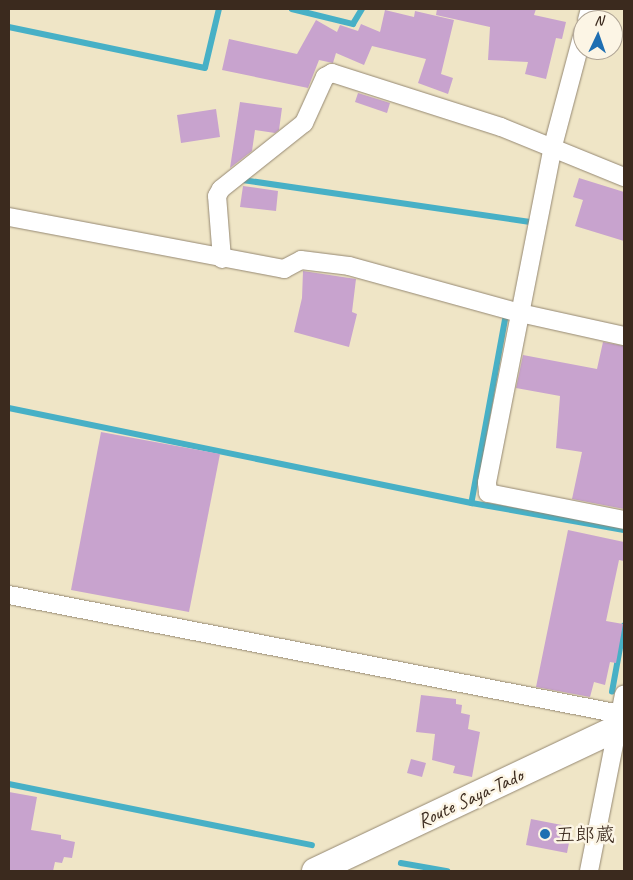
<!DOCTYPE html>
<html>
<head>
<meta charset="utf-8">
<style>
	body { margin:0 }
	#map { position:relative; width:633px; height:880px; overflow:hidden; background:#efe5c6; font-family:Caveat,"Klee One",sans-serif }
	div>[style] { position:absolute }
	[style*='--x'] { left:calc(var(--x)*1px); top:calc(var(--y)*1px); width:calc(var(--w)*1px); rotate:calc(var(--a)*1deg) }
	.stream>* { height:5.5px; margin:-2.75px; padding:0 2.75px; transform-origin:2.75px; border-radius:2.75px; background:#47b0c6 }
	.building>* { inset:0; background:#c8a3ce }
	.roads { filter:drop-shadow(0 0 1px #958872) drop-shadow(0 0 1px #958872) }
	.street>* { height:18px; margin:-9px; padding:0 9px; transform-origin:9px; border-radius:9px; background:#fff }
	.secondary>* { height:26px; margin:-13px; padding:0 13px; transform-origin:13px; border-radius:13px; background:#fff }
	.dots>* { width:14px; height:14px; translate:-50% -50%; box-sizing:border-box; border:2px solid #fcf5e5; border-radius:50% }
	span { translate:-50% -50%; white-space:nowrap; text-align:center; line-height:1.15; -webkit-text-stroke:5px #fcf5e5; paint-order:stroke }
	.street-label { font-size:20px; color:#3b2a1e }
	.poi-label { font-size:20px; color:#3b2a1e }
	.left { translate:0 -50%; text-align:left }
	.frame { position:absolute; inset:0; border:10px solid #3b2a1e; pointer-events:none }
	.north { position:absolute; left:573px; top:10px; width:50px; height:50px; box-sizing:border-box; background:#fcf5e5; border:1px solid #afa495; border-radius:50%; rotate:3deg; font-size:14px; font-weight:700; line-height:20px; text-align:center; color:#3b2a1e }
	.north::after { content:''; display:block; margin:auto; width:18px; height:22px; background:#1f6fb2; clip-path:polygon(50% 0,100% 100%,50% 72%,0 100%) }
</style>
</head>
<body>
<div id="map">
	<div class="stream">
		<i style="--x:292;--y:9;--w:63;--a:13.8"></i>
		<i style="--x:353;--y:24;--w:17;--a:-59"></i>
		<i style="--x:9;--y:27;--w:200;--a:11.8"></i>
		<i style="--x:205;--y:68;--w:61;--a:-76.7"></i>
		<i style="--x:243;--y:180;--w:290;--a:8.3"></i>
		<i style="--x:506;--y:317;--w:189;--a:100.4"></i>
		<i style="--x:472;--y:503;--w:154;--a:10.1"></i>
		<i style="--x:9;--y:408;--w:473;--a:11.6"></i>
		<i style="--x:612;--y:692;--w:67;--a:-79.7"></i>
		<i style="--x:9;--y:784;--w:309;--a:11.4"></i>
		<i style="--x:401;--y:863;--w:47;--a:9.9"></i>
	</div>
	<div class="building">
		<i style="clip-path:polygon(437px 9px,536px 9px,534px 15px,566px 22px,562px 39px,556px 38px,546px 79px,525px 74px,528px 62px,488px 60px,490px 27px,436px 15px)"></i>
		<i style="clip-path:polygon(385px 10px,414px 17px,415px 11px,454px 20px,441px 74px,453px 78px,448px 94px,418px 83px,426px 59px,372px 46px,364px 65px,336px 53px,333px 63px,319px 60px,308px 88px,222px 70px,229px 39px,297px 54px,316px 20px,337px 32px,340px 25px,358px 31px,361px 24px,380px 32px)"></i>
		<i style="clip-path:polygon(358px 93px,390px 103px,387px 113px,355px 102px)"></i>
		<i style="clip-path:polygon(240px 102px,282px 108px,279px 130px,275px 133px,255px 130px,252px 151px,230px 168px)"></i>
		<i style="clip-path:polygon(216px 109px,220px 137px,181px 143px,177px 115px)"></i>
		<i style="clip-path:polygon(579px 178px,624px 192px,624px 241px,575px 226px,583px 200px,573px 197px)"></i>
		<i style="clip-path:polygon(243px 186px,278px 191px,276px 211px,240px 207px)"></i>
		<i style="clip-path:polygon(303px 271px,356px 279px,352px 312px,357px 314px,349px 347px,294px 332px,302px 298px)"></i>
		<i style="clip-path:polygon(603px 342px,624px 346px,624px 509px,572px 499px,582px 452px,556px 448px,560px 396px,516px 388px,523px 355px,597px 369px)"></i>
		<i style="clip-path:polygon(101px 432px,220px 454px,189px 612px,71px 590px)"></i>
		<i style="clip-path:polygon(568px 530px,624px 542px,624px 561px,619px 560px,606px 621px,623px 624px,616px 663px,610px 662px,605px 685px,594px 682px,590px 697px,536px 687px)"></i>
		<i style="clip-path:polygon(421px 695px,456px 699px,456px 704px,462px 705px,461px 713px,470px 715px,468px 729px,480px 732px,472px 777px,453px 773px,455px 766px,432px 760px,435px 734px,416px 732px)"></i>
		<i style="clip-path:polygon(411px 759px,426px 763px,422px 777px,407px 773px)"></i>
		<i style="clip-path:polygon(9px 792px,37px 797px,31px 830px,61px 835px,61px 839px,75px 842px,72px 858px,64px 857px,62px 863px,55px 862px,53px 871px,9px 871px)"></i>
		<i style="clip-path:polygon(531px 819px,572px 827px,567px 853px,526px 845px)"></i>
	</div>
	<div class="roads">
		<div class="street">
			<i style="--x:587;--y:20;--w:11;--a:-75"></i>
			<i style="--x:583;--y:33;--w:117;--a:104.9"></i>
			<i style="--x:553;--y:146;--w:343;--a:101.1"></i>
			<i style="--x:487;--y:483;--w:10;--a:84"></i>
			<i style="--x:488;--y:493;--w:139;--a:11.2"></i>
			<i style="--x:9;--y:217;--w:280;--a:10.7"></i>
			<i style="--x:284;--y:269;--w:19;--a:-28"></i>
			<i style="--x:301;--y:260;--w:48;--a:7.1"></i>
			<i style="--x:349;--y:266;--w:177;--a:15.4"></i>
			<i style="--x:520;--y:313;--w:107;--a:12.5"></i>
			<i style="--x:222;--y:259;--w:63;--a:-94.5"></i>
			<i style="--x:217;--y:196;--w:8;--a:-60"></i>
			<i style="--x:221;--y:189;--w:106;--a:-38.5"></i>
			<i style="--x:304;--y:123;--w:51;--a:-65.5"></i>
			<i style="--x:325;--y:77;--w:8;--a:-30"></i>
			<i style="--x:332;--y:73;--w:177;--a:17.7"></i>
			<i style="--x:501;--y:127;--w:133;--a:22.1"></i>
			<i style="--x:9;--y:595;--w:622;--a:11.02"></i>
			<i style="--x:589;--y:871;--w:180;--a:-78.8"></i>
		</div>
		<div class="secondary">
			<i style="--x:315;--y:871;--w:342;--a:-25.3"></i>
		</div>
	</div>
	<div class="dots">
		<i style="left:545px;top:834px;background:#1f6fb2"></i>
	</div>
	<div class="street-label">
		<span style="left:470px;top:798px;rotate:-25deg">Route Saya-Tado</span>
	</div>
	<div class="poi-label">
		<span class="left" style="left:555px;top:834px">五郎蔵</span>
	</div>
	<div class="frame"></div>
	<div class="north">N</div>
</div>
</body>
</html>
